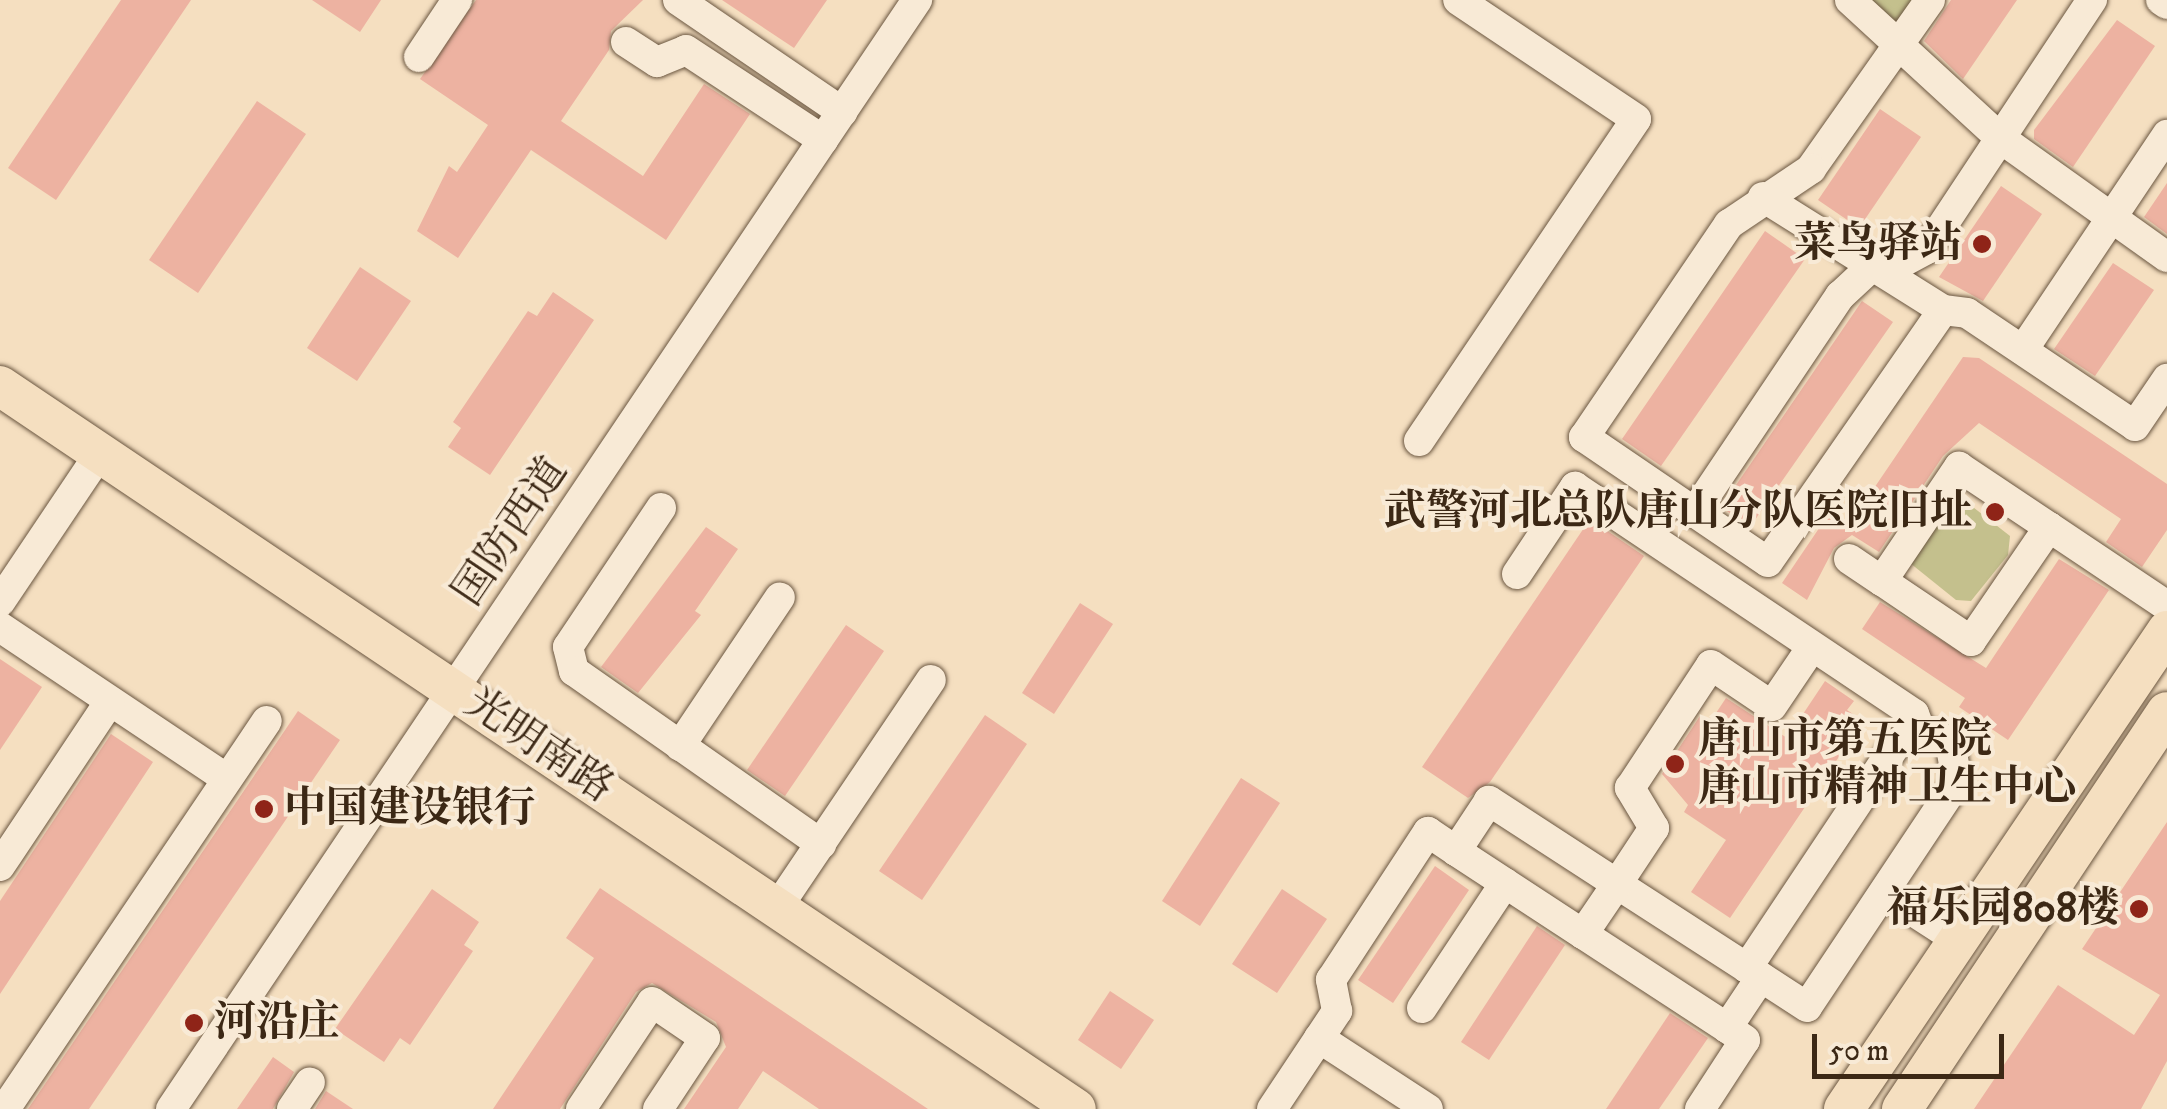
<!DOCTYPE html>
<html>
<head>
<meta charset="utf-8">
<style>
	body { margin:0 }
	#map { position:relative; width:2167px; height:1109px; overflow:hidden; background:#f5dfc0; font-family:"IM FELL DW Pica","Noto Serif SC",serif }
	div>[style] { position:absolute }
	[style*='--x'] { left:calc(var(--x)*1px); top:calc(var(--y)*1px); width:calc(var(--w)*1px); rotate:calc(var(--a)*1deg) }
	.green>* { inset:0; background:#c4c08d }
	.building>* { inset:0; background:#edb2a1 }
	.roads { filter:drop-shadow(0 0 2px #6a5640) drop-shadow(0 0 2px #6a5640) }
	.minor>* { height:30px; margin:-15px; padding:0 15px; transform-origin:15px; border-radius:15px; background:#f8ead6 }
	.major>* { height:40px; margin:-20px; padding:0 20px; transform-origin:20px; border-radius:20px; background:#f5dfc0 }
	.dots>* { width:28px; height:28px; translate:-50% -50%; box-sizing:border-box; border:5px solid #f8ead6; border-radius:50% }
	span { translate:-50% -50%; white-space:nowrap; text-align:center; line-height:1.15; -webkit-text-stroke:8px #f8ead6; paint-order:stroke }
	.poi-label { font-size:42px; color:#3c2815; font-weight:700 }
	.right { translate:-100% -50%; text-align:right }
	.left { translate:0 -50%; text-align:left }
	.street-label { font-size:42px; color:#3c2815 }
	.scale { position:absolute; left:1812px; top:1034px; width:192px; height:45px; box-sizing:border-box; border:5px solid #3c2815; border-top:0; padding-left:12px; font-size:30px; line-height:35px; white-space:nowrap; color:#3c2815; -webkit-text-stroke:8px #f8ead6; paint-order:stroke }
</style>
</head>
<body>
<div id="map">
	<div class="green">
		<i style="clip-path:polygon(1862px 0,1918px 0,1894px 35px)"></i>
		<i style="clip-path:polygon(1949px 503px,1969px 504px,2010px 536px,2008px 555px,1971px 601px,1956px 600px,1910px 563px)"></i>
	</div>
	<div class="building">
		<i style="clip-path:polygon(121px 0,191px 0,56px 200px,8px 168px)"></i>
		<i style="clip-path:polygon(312px 0,381px 0,360px 32px)"></i>
		<i style="clip-path:polygon(476px 0,643px 0,611px 31px,609px 50px,561px 121px,643px 176px,704px 84px,750px 114px,666px 240px,531px 150px,458px 258px,417px 231px,449px 166px,457px 172px,488px 125px,420px 79px)"></i>
		<i style="clip-path:polygon(722px 0,827px 0,794px 48px)"></i>
		<i style="clip-path:polygon(1951px 0,2017px 0,1963px 79px,1924px 41px)"></i>
		<i style="clip-path:polygon(2117px 20px,2155px 46px,2073px 167px,2034px 139px,2034px 130px)"></i>
		<i style="clip-path:polygon(257px 101px,306px 134px,198px 293px,149px 260px)"></i>
		<i style="clip-path:polygon(1880px 109px,1921px 137px,1859px 228px,1818px 200px)"></i>
		<i style="clip-path:polygon(2167px 183px,2167px 234px,2144px 217px)"></i>
		<i style="clip-path:polygon(2001px 186px,2042px 214px,1983px 301px,1939px 277px)"></i>
		<i style="clip-path:polygon(1765px 231px,1805px 259px,1661px 466px,1622px 439px)"></i>
		<i style="clip-path:polygon(2113px 263px,2154px 290px,2095px 376px,2054px 349px)"></i>
		<i style="clip-path:polygon(360px 267px,411px 301px,357px 381px,307px 348px)"></i>
		<i style="clip-path:polygon(553px 292px,594px 320px,490px 475px,448px 447px,461px 428px,453px 422px,528px 311px,537px 316px)"></i>
		<i style="clip-path:polygon(1862px 301px,1893px 322px,1750px 527px,1721px 507px)"></i>
		<i style="clip-path:polygon(1963px 357px,1979px 358px,2167px 484px,2167px 530px,2142px 567px,2106px 542px,2121px 519px,1979px 423px,1943px 456px,1879px 552px,1852px 535px,1834px 548px,1807px 600px,1782px 583px,1828px 515px,1847px 528px)"></i>
		<i style="clip-path:polygon(1590px 519px,1644px 556px,1490px 782px,1468px 798px,1422px 767px)"></i>
		<i style="clip-path:polygon(706px 527px,738px 549px,695px 611px,701px 615px,638px 693px,601px 667px)"></i>
		<i style="clip-path:polygon(2059px 559px,2109px 590px,2008px 740px,1959px 707px,1965px 698px,1862px 629px,1880px 602px,1986px 668px)"></i>
		<i style="clip-path:polygon(1080px 603px,1113px 624px,1054px 714px,1022px 693px)"></i>
		<i style="clip-path:polygon(846px 625px,884px 651px,785px 796px,747px 770px)"></i>
		<i style="clip-path:polygon(0 659px,42px 687px,0 750px)"></i>
		<i style="clip-path:polygon(1825px 681px,1854px 701px,1847px 710px,1863px 721px,1730px 918px,1691px 892px,1726px 840px,1684px 812px,1688px 805px,1662px 774px,1700px 716px,1710px 722px,1726px 698px,1787px 738px)"></i>
		<i style="clip-path:polygon(298px 711px,340px 740px,89px 1109px,28px 1109px)"></i>
		<i style="clip-path:polygon(985px 715px,1027px 744px,922px 900px,879px 871px)"></i>
		<i style="clip-path:polygon(111px 734px,153px 762px,0 994px,0 901px)"></i>
		<i style="clip-path:polygon(1241px 778px,1280px 803px,1200px 926px,1162px 901px)"></i>
		<i style="clip-path:polygon(2167px 822px,2167px 1061px,2141px 1109px,1974px 1109px,2058px 985px,2134px 1035px,2160px 995px,2082px 949px)"></i>
		<i style="clip-path:polygon(1435px 866px,1469px 890px,1393px 1003px,1358px 980px)"></i>
		<i style="clip-path:polygon(600px 888px,928px 1109px,819px 1109px,763px 1071px,738px 1109px,684px 1109px,726px 1047px,716px 1022px,652px 983px,636px 992px,560px 1109px,493px 1109px,594px 958px,566px 938px)"></i>
		<i style="clip-path:polygon(432px 889px,479px 922px,464px 945px,473px 951px,410px 1045px,400px 1038px,384px 1062px,335px 1029px)"></i>
		<i style="clip-path:polygon(1282px 889px,1327px 919px,1277px 993px,1232px 964px)"></i>
		<i style="clip-path:polygon(1537px 926px,1565px 945px,1489px 1060px,1461px 1042px)"></i>
		<i style="clip-path:polygon(1110px 991px,1154px 1020px,1121px 1069px,1078px 1040px)"></i>
		<i style="clip-path:polygon(1670px 1013px,1708px 1038px,1659px 1109px,1606px 1109px)"></i>
		<i style="clip-path:polygon(273px 1057px,294px 1072px,273px 1109px,237px 1109px)"></i>
		<i style="clip-path:polygon(326px 1091px,353px 1109px,315px 1109px)"></i>
	</div>
	<div class="roads">
		<div class="minor">
			<i style="--x:678;--y:0;--w:199;--a:34.3"></i>
			<i style="--x:1850;--y:0;--w:204;--a:42.6"></i>
			<i style="--x:2000;--y:138;--w:205;--a:35.5"></i>
			<i style="--x:1930;--y:0;--w:207;--a:125.2"></i>
			<i style="--x:1811;--y:169;--w:99;--a:146.1"></i>
			<i style="--x:1729;--y:224;--w:258;--a:124.2"></i>
			<i style="--x:1584;--y:437;--w:222;--a:34.2"></i>
			<i style="--x:1768;--y:562;--w:307;--a:-55.2"></i>
			<i style="--x:1943;--y:310;--w:24;--a:7"></i>
			<i style="--x:1967;--y:313;--w:202;--a:33.9"></i>
			<i style="--x:2135;--y:426;--w:57;--a:-55.8"></i>
			<i style="--x:2161;--y:0;--w:7;--a:34"></i>
			<i style="--x:626;--y:42;--w:37;--a:33"></i>
			<i style="--x:657;--y:62;--w:31;--a:-22"></i>
			<i style="--x:686;--y:50;--w:164;--a:33.3"></i>
			<i style="--x:419;--y:57;--w:69;--a:-56.3"></i>
			<i style="--x:1763;--y:197;--w:213;--a:32.1"></i>
			<i style="--x:1886;--y:271;--w:47;--a:-28.2"></i>
			<i style="--x:1927;--y:249;--w:299;--a:-56.5"></i>
			<i style="--x:2023;--y:350;--w:259;--a:-56.2"></i>
			<i style="--x:1419;--y:441;--w:388;--a:-56"></i>
			<i style="--x:1636;--y:119;--w:214;--a:-146.2"></i>
			<i style="--x:661;--y:508;--w:167;--a:123.8"></i>
			<i style="--x:568;--y:647;--w:25;--a:76"></i>
			<i style="--x:574;--y:671;--w:302;--a:35"></i>
			<i style="--x:1694;--y:513;--w:262;--a:-56.1"></i>
			<i style="--x:1840;--y:296;--w:40;--a:-43"></i>
			<i style="--x:2049;--y:527;--w:138;--a:124.4"></i>
			<i style="--x:1971;--y:641;--w:107;--a:-146"></i>
			<i style="--x:1882;--y:581;--w:138;--a:-56"></i>
			<i style="--x:1959;--y:467;--w:108;--a:33.7"></i>
			<i style="--x:2049;--y:527;--w:142;--a:33.8"></i>
			<i style="--x:1849;--y:559;--w:40;--a:34"></i>
			<i style="--x:1517;--y:574;--w:105;--a:-56.3"></i>
			<i style="--x:1575;--y:487;--w:408;--a:33.8"></i>
			<i style="--x:1914;--y:714;--w:17;--a:69"></i>
			<i style="--x:0;--y:602;--w:179;--a:-56.1"></i>
			<i style="--x:0;--y:627;--w:273;--a:33.8"></i>
			<i style="--x:1920;--y:730;--w:32;--a:20"></i>
			<i style="--x:1950;--y:741;--w:42;--a:80.3"></i>
			<i style="--x:1957;--y:782;--w:270;--a:123.7"></i>
			<i style="--x:1807;--y:1007;--w:72;--a:-147"></i>
			<i style="--x:1747;--y:968;--w:270;--a:-56.3"></i>
			<i style="--x:1897;--y:743;--w:26;--a:-29"></i>
			<i style="--x:680;--y:746;--w:179;--a:-56.1"></i>
			<i style="--x:0;--y:866;--w:198;--a:-56.3"></i>
			<i style="--x:1885;--y:893;--w:87;--a:32.8"></i>
			<i style="--x:777;--y:908;--w:275;--a:-56"></i>
			<i style="--x:1583;--y:934;--w:172;--a:33.1"></i>
			<i style="--x:1727;--y:1028;--w:61;--a:-56.3"></i>
			<i style="--x:1747;--y:968;--w:155;--a:-147.1"></i>
			<i style="--x:1617;--y:884;--w:153;--a:-147"></i>
			<i style="--x:1489;--y:801;--w:60;--a:123.4"></i>
			<i style="--x:1456;--y:851;--w:152;--a:33.2"></i>
			<i style="--x:1583;--y:934;--w:60;--a:-55.8"></i>
			<i style="--x:1617;--y:884;--w:67;--a:-56.5"></i>
			<i style="--x:1654;--y:828;--w:47;--a:-121"></i>
			<i style="--x:1630;--y:788;--w:147;--a:-56.6"></i>
			<i style="--x:1711;--y:665;--w:73;--a:33.9"></i>
			<i style="--x:1772;--y:706;--w:71;--a:-55.9"></i>
			<i style="--x:1422;--y:1008;--w:150;--a:-56.4"></i>
			<i style="--x:1319;--y:1038;--w:130;--a:33.1"></i>
			<i style="--x:5;--y:1109;--w:468;--a:-56"></i>
			<i style="--x:171;--y:1109;--w:1337;--a:-56.07"></i>
			<i style="--x:292;--y:1109;--w:32;--a:-56"></i>
			<i style="--x:581;--y:1109;--w:128;--a:-56.4"></i>
			<i style="--x:652;--y:1002;--w:64;--a:34.2"></i>
			<i style="--x:705;--y:1038;--w:85;--a:123.5"></i>
			<i style="--x:1272;--y:1109;--w:118;--a:-56.4"></i>
			<i style="--x:1337;--y:1011;--w:32;--a:-101"></i>
			<i style="--x:1331;--y:980;--w:177;--a:-56.8"></i>
			<i style="--x:1428;--y:832;--w:34;--a:34"></i>
			<i style="--x:1700;--y:1109;--w:82;--a:-56.9"></i>
			<i style="--x:1745;--y:1040;--w:22;--a:-146"></i>
		</div>
		<div class="major">
			<i style="--x:0;--y:386;--w:1296;--a:33.9"></i>
			<i style="--x:1844;--y:1109;--w:577;--a:-55.95"></i>
			<i style="--x:1902;--y:1109;--w:477;--a:-56.3"></i>
		</div>
	</div>
	<div class="dots">
		<i style="left:1982px;top:244px;background:#8f2418"></i>
		<i style="left:1995px;top:512px;background:#8f2418"></i>
		<i style="left:1675px;top:764px;background:#8f2418"></i>
		<i style="left:264px;top:809px;background:#8f2418"></i>
		<i style="left:2139px;top:909px;background:#8f2418"></i>
		<i style="left:194px;top:1023px;background:#8f2418"></i>
	</div>
	<div class="poi-label">
		<span class="right" style="left:1962px;top:244px">菜鸟驿站</span>
		<span class="right" style="left:1972px;top:512px">武警河北总队唐山分队医院旧址</span>
		<span class="left" style="left:1698px;top:764px">唐山市第五医院<br>唐山市精神卫生中心</span>
		<span class="left" style="left:284px;top:809px">中国建设银行</span>
		<span class="right" style="left:2119px;top:909px">福乐园808楼</span>
		<span class="left" style="left:214px;top:1023px">河沿庄</span>
	</div>
	<div class="street-label">
		<span style="left:511px;top:532px;rotate:-56deg">国防西道</span>
		<span style="left:539px;top:746px;rotate:34deg">光明南路</span>
	</div>
	<div class="scale">50 m</div>
</div>
</body>
</html>
